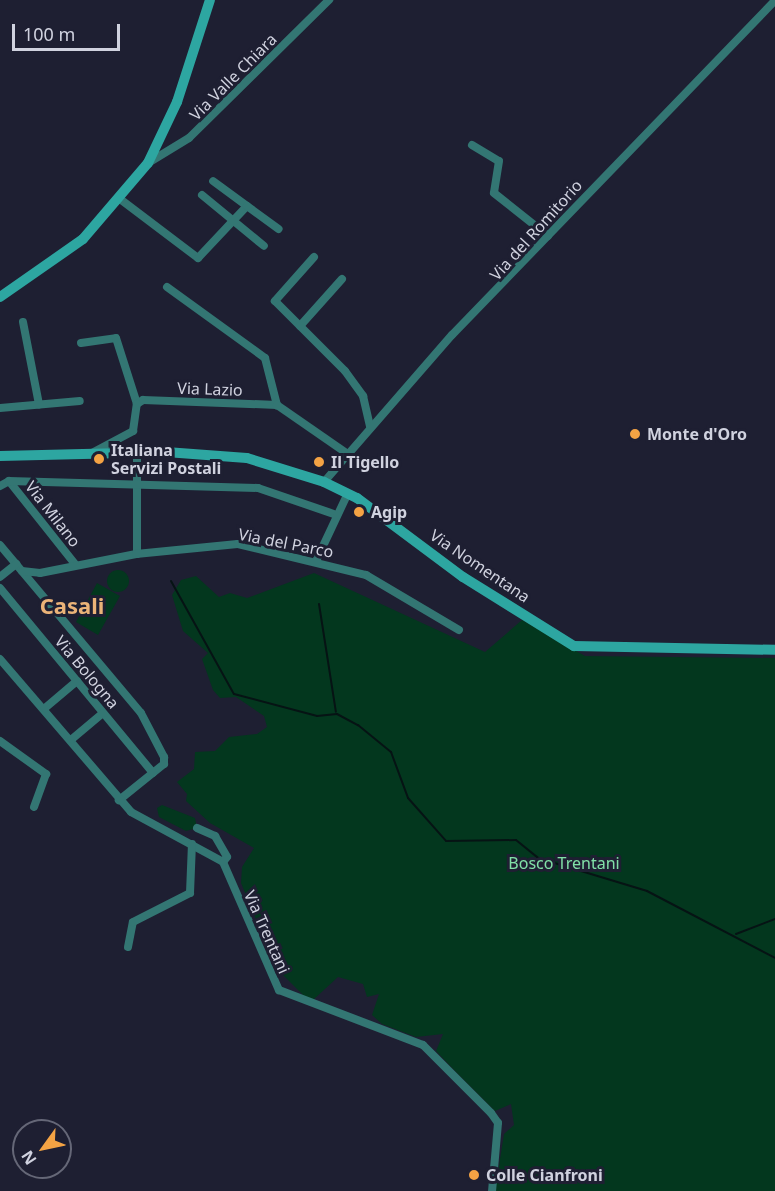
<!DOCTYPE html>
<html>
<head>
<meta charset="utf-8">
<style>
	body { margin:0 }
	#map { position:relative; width:775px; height:1191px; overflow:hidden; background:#1e1f32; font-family:"Noto Sans",sans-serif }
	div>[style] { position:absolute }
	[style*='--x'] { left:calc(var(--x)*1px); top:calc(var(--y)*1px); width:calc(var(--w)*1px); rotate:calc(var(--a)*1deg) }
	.green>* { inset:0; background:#03371e }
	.round { border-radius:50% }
	.stream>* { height:2px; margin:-1px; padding:0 1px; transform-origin:1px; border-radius:1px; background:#061314 }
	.street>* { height:8px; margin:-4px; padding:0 4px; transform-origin:4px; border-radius:4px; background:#337673 }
	.secondary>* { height:10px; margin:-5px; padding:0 5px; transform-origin:5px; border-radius:5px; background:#2da6a1 }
	.dots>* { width:16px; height:16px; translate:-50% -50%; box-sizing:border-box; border:3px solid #1e1f32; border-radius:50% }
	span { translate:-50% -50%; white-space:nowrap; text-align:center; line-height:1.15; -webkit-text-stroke:6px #1e1f32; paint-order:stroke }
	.street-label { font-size:16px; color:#d0d2df }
	.poi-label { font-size:16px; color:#d0d2df; font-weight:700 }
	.left { translate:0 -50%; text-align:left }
	.park-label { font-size:16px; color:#81e0a7 }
	.district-label { font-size:22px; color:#ebb378; font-weight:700 }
	.north { position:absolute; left:12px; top:1119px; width:60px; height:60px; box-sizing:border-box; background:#1e1f32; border:2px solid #656777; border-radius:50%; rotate:237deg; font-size:16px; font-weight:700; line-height:24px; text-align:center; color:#d0d2df }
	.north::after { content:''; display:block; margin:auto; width:21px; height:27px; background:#f4a344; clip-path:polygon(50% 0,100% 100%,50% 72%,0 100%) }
	.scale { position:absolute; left:12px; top:24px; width:108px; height:27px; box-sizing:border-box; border:3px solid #d0d2df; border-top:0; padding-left:8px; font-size:18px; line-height:21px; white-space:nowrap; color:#d0d2df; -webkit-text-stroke:4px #1e1f32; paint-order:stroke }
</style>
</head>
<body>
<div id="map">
	<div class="green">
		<i class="round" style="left:107px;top:570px;width:22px;height:22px"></i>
		<i style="clip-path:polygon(314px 573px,485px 652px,522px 620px,585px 656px,775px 658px,775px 1191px,495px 1191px,504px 1134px,514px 1125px,511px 1104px,495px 1111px,456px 1072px,436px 1051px,443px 1034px,416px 1037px,382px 1024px,372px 1015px,379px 994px,367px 997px,363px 984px,338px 977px,313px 1000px,306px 998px,276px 968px,241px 883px,242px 867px,254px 848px,210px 823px,186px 801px,187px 794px,177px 782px,194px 769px,195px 752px,215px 751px,229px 737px,257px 734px,267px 727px,264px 716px,236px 697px,220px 698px,213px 690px,202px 659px,208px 653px,183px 631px,172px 595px,181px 580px,196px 576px,219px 597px,230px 593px,247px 598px)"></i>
		<i style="clip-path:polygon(97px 583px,120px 596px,98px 635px,76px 622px)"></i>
		<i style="clip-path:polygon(162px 805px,195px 818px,197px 828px,186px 831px,159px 817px,157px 808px)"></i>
	</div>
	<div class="stream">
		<i style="--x:171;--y:581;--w:129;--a:60.9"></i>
		<i style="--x:234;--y:694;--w:86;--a:14.8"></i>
		<i style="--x:317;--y:716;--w:20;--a:-6"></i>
		<i style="--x:337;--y:714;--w:24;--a:28"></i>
		<i style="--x:358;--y:725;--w:43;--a:39.3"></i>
		<i style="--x:391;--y:752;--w:49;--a:69.7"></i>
		<i style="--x:408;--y:798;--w:57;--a:48.5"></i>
		<i style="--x:446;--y:841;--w:70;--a:-0.8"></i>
		<i style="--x:516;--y:840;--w:28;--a:39"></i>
		<i style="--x:538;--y:858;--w:114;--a:16.8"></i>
		<i style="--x:647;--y:891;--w:144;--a:27.6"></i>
		<i style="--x:319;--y:604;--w:109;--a:81.1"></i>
		<i style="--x:736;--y:934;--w:42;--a:-21"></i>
	</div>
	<div class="street">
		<i style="--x:472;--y:145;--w:31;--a:31"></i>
		<i style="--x:499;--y:161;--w:32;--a:99"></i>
		<i style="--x:494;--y:193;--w:69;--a:38.5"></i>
		<i style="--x:148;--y:163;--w:48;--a:-31.4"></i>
		<i style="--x:189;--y:138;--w:197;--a:-44.6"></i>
		<i style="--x:202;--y:195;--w:80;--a:39.4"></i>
		<i style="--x:120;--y:199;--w:98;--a:37.1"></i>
		<i style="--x:198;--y:258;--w:71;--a:-46.7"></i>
		<i style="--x:247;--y:206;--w:42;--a:-143.7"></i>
		<i style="--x:247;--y:206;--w:39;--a:36"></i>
		<i style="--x:314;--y:257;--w:59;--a:131.6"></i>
		<i style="--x:275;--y:301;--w:99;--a:45"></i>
		<i style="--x:345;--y:371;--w:31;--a:54"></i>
		<i style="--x:363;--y:396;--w:32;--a:77"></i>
		<i style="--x:167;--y:287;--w:121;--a:35.9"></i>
		<i style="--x:265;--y:358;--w:49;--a:75.7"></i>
		<i style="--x:23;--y:322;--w:84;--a:79"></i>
		<i style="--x:300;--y:326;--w:63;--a:-48.2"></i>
		<i style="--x:81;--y:343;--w:35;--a:-8"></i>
		<i style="--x:116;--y:338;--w:69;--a:72.3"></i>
		<i style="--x:137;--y:404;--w:7;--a:-34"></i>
		<i style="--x:143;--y:400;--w:134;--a:2.1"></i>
		<i style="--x:277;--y:405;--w:83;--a:34.7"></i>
		<i style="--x:0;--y:408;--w:80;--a:-5"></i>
		<i style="--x:137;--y:453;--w:101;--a:90"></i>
		<i style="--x:90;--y:454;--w:49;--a:-28.1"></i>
		<i style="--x:133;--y:431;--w:27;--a:-82"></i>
		<i style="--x:9;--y:481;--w:106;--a:51.5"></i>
		<i style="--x:324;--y:482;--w:195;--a:-49"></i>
		<i style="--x:452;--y:335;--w:465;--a:-46"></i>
		<i style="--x:0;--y:486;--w:10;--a:-29"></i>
		<i style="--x:9;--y:481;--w:249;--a:1.6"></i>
		<i style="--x:258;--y:488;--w:80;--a:18.9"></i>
		<i style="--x:0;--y:545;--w:219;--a:50"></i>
		<i style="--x:141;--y:713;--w:50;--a:62.4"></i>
		<i style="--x:164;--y:757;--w:7;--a:90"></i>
		<i style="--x:164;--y:764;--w:58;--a:141.3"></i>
		<i style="--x:316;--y:561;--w:75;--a:-64.8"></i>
		<i style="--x:22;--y:571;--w:18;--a:6"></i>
		<i style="--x:40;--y:573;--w:98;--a:-11.2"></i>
		<i style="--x:136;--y:554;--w:102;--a:-5.6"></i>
		<i style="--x:238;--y:544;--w:132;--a:13.6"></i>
		<i style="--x:366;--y:575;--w:108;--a:30.6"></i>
		<i style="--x:0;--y:577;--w:21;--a:-39"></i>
		<i style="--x:0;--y:588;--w:240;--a:50.4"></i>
		<i style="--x:0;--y:659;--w:201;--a:49.4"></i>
		<i style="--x:131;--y:812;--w:105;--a:28.5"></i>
		<i style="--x:223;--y:862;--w:140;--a:66.4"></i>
		<i style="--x:279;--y:990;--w:154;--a:20.9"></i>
		<i style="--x:423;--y:1045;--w:96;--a:45"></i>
		<i style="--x:491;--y:1113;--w:12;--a:55"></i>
		<i style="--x:498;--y:1123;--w:68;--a:95"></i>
		<i style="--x:45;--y:708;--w:42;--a:-40.2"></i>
		<i style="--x:72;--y:739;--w:40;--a:-40"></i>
		<i style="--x:0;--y:741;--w:57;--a:35.7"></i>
		<i style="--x:46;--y:774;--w:35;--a:110"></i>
		<i style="--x:197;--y:828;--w:20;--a:24"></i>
		<i style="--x:215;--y:836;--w:24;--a:60"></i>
		<i style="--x:227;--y:857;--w:6;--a:129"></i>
		<i style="--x:128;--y:947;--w:25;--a:-79"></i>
		<i style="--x:133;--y:922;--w:64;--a:-27"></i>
		<i style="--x:190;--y:893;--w:49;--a:-87.7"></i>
	</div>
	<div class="secondary">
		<i style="--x:0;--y:297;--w:101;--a:-34.9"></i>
		<i style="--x:83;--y:239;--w:100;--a:-49.5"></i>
		<i style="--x:148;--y:163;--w:68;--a:-64.6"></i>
		<i style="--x:177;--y:102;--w:107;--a:-72.1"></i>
		<i style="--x:0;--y:456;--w:166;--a:-1.4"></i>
		<i style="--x:166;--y:452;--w:81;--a:4.2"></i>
		<i style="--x:247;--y:458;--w:81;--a:17.3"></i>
		<i style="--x:324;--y:482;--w:37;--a:26"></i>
		<i style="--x:357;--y:498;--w:132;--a:36.7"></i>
		<i style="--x:463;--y:577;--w:131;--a:31.9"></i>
		<i style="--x:574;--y:646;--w:201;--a:1.1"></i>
	</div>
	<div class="dots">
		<i style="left:635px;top:434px;background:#f4a344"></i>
		<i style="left:99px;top:459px;background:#f4a344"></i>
		<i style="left:319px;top:462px;background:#f4a344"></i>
		<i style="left:359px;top:512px;background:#f4a344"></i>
		<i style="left:474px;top:1175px;background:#f4a344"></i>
	</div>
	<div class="street-label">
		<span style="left:233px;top:77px;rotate:-45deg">Via Valle Chiara</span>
		<span style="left:536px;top:230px;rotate:-48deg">Via del Romitorio</span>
		<span style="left:210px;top:389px;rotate:2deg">Via Lazio</span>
		<span style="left:53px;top:514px;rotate:52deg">Via Milano</span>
		<span style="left:286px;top:543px;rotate:11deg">Via del Parco</span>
		<span style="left:480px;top:566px;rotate:34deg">Via Nomentana</span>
		<span style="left:87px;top:672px;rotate:50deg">Via Bologna</span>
		<span style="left:267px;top:932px;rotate:66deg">Via Trentani</span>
	</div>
	<div class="poi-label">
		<span class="left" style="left:647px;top:434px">Monte d'Oro</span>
		<span class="left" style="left:111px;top:459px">Italiana<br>Servizi Postali</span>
		<span class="left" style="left:331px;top:462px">Il Tigello</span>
		<span class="left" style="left:371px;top:512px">Agip</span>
		<span class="left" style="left:486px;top:1175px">Colle Cianfroni</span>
	</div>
	<div class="park-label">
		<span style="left:564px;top:863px">Bosco Trentani</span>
	</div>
	<div class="district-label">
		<span style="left:72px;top:606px">Casali</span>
	</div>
	<div class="north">N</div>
	<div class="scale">100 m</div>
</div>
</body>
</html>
